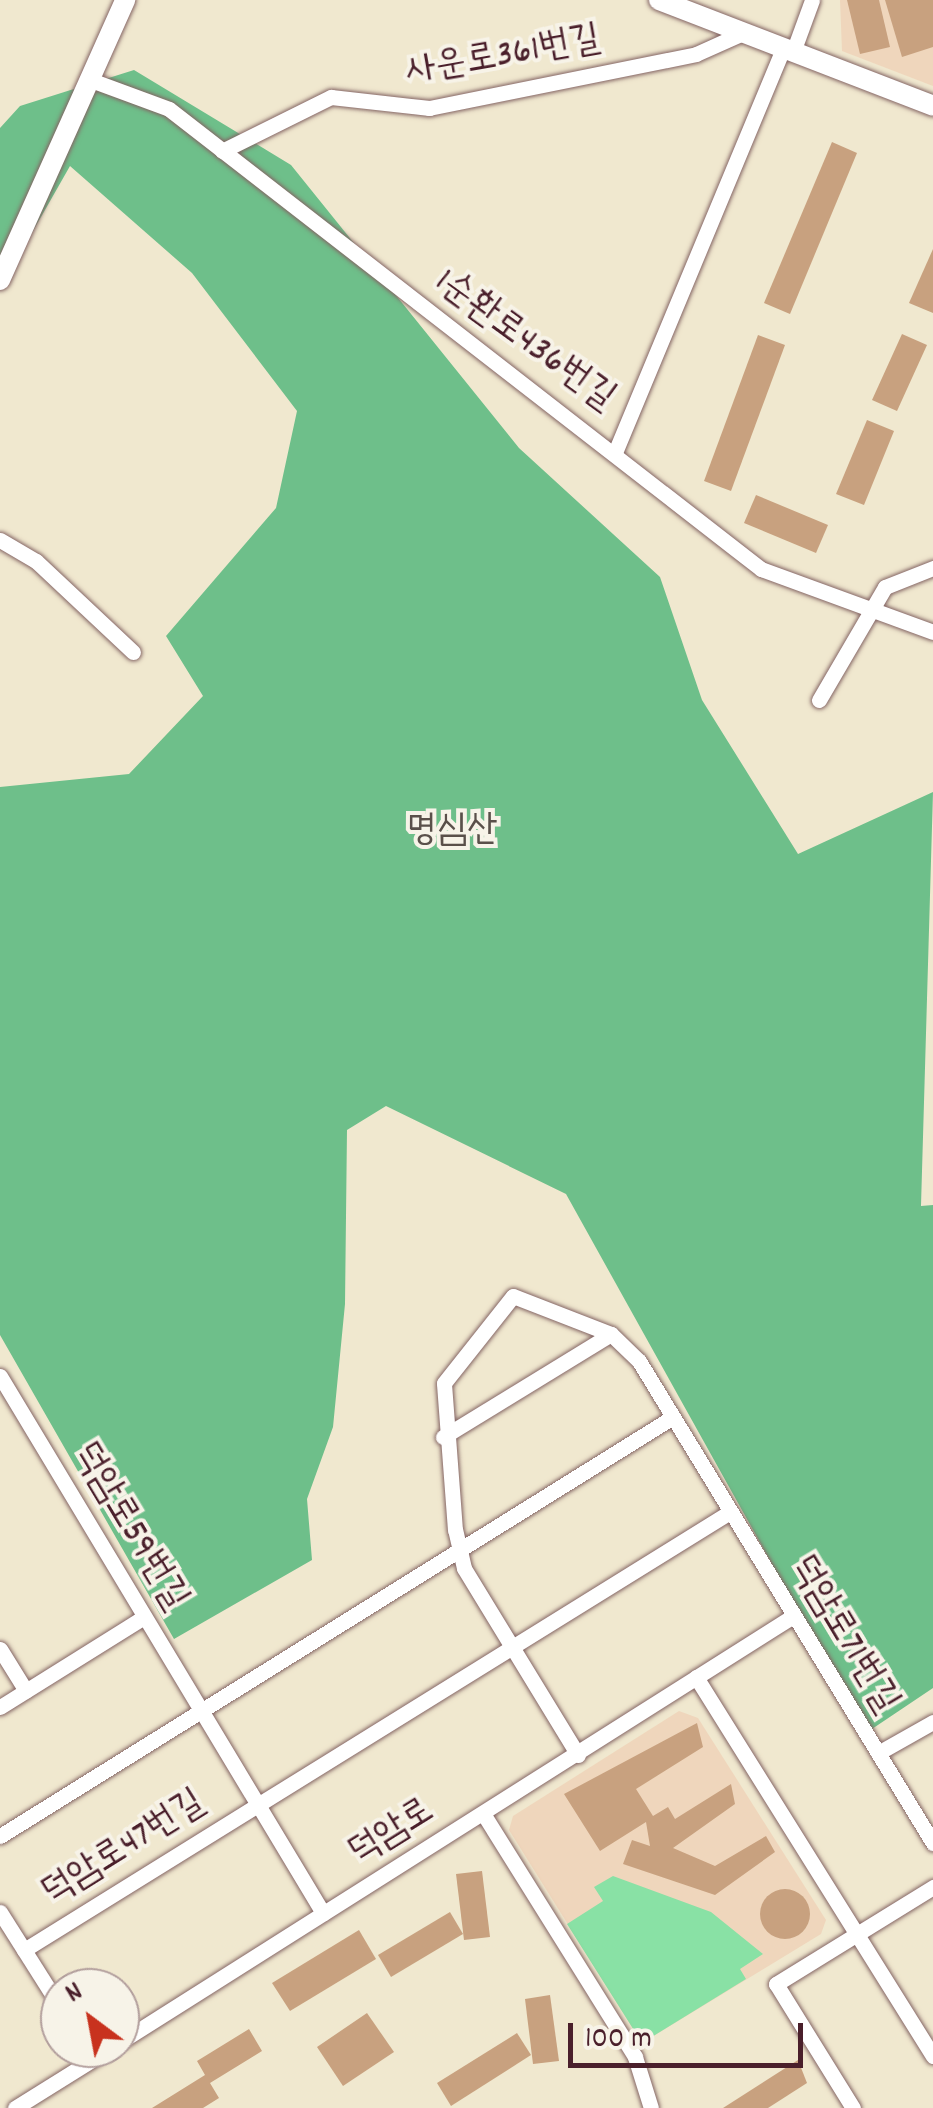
<!DOCTYPE html>
<html>
<head>
<meta charset="utf-8">
<style>
	body { margin:0 }
	#map { position:relative; width:933px; height:2108px; overflow:hidden; background:#f0e8cf; font-family:Dekko,"Poor Story",sans-serif }
	div>[style] { position:absolute }
	[style*='--x'] { left:calc(var(--x)*1px); top:calc(var(--y)*1px); width:calc(var(--w)*1px); rotate:calc(var(--a)*1deg) }
	.built>* { inset:0; background:#efd6bc }
	.green>* { inset:0; background:#89e1a5 }
	.forest>* { inset:0; background:#6ebf8a }
	.building>* { inset:0; background:#c8a17f }
	.round { border-radius:50% }
	.roads { filter:drop-shadow(0 0 2px #846564) drop-shadow(0 0 2px #846564) }
	.minor>* { height:15px; margin:-7.5px; padding:0 7.5px; transform-origin:7.5px; border-radius:7.5px; background:#fff }
	.tertiary>* { height:20px; margin:-10px; padding:0 10px; transform-origin:10px; border-radius:10px; background:#fff }
	span { translate:-50% -50%; white-space:nowrap; text-align:center; line-height:1.15; -webkit-text-stroke:8px #f7f3e8; paint-order:stroke }
	.street-label { font-size:38px; color:#4a1f2b }
	.park-label { font-size:38px; color:#5a504a }
	.north { position:absolute; left:40px; top:1968px; width:100px; height:100px; box-sizing:border-box; background:#f7f3e8; border:2px solid #b29e9c; border-radius:50%; rotate:328deg; font-size:28px; font-weight:700; line-height:40px; text-align:center; color:#4a1f2b }
	.north::after { content:''; display:block; margin:auto; width:35px; height:45px; background:#c8321e; clip-path:polygon(50% 0,100% 100%,50% 72%,0 100%) }
	.scale { position:absolute; left:568px; top:2023px; width:235px; height:45px; box-sizing:border-box; border:5px solid #4a1f2b; border-top:0; padding-left:12px; font-size:30px; line-height:35px; white-space:nowrap; color:#4a1f2b; -webkit-text-stroke:8px #f7f3e8; paint-order:stroke }
</style>
</head>
<body>
<div id="map">
	<div class="built">
		<i style="clip-path:polygon(840px 0,933px 0,933px 86px,842px 51px)"></i>
		<i style="clip-path:polygon(679px 1711px,698px 1718px,826px 1920px,821px 1934px,642px 2043px,509px 1830px,513px 1816px)"></i>
	</div>
	<div class="green">
		<i style="clip-path:polygon(613px 1876px,711px 1912px,763px 1954px,740px 1969px,746px 1979px,642px 2043px,567px 1924px,603px 1901px,594px 1887px)"></i>
	</div>
	<div class="forest">
		<i style="clip-path:polygon(134px 70px,291px 165px,519px 448px,660px 577px,702px 700px,798px 854px,933px 792px,921px 1206px,933px 1205px,933px 1688px,866px 1733px,566px 1194px,386px 1106px,347px 1130px,345px 1304px,333px 1427px,307px 1499px,312px 1560px,174px 1639px,0 1335px,0 787px,129px 774px,203px 696px,166px 636px,276px 508px,297px 411px,192px 273px,70px 166px,0 289px,0 128px,20px 106px)"></i>
	</div>
	<div class="building">
		<i style="clip-path:polygon(847px 0,879px 0,890px 47px,860px 54px)"></i>
		<i style="clip-path:polygon(885px 0,933px 0,933px 47px,902px 57px)"></i>
		<i style="clip-path:polygon(832px 142px,857px 153px,790px 314px,764px 303px)"></i>
		<i style="clip-path:polygon(933px 249px,933px 313px,909px 303px)"></i>
		<i style="clip-path:polygon(902px 334px,927px 345px,897px 411px,872px 400px)"></i>
		<i style="clip-path:polygon(758px 335px,785px 345px,731px 491px,704px 481px)"></i>
		<i style="clip-path:polygon(867px 420px,894px 431px,864px 505px,836px 494px)"></i>
		<i style="clip-path:polygon(756px 495px,828px 525px,816px 553px,744px 523px)"></i>
		<i style="clip-path:polygon(697px 1723px,703px 1747px,636px 1789px,653px 1816px,668px 1807px,675px 1819px,731px 1784px,735px 1804px,673px 1848px,715px 1866px,766px 1836px,775px 1852px,715px 1895px,623px 1864px,632px 1840px,650px 1846px,646px 1822px,600px 1851px,564px 1794px)"></i>
		<i style="clip-path:polygon(482px 1871px,490px 1937px,464px 1940px,456px 1874px)"></i>
		<i class="round" style="left:760px;top:1889px;width:50px;height:50px"></i>
		<i style="clip-path:polygon(450px 1912px,463px 1934px,391px 1977px,378px 1955px)"></i>
		<i style="clip-path:polygon(359px 1930px,376px 1959px,290px 2011px,272px 1983px)"></i>
		<i style="clip-path:polygon(550px 1995px,559px 2061px,533px 2064px,525px 1999px)"></i>
		<i style="clip-path:polygon(367px 2013px,394px 2052px,343px 2086px,317px 2047px)"></i>
		<i style="clip-path:polygon(249px 2029px,262px 2051px,210px 2083px,219px 2098px,203px 2108px,152px 2108px,205px 2075px,197px 2061px)"></i>
		<i style="clip-path:polygon(517px 2033px,531px 2055px,451px 2106px,437px 2083px)"></i>
		<i style="clip-path:polygon(798px 2060px,807px 2083px,768px 2108px,723px 2108px)"></i>
	</div>
	<div class="roads">
		<div class="minor">
			<i style="--x:793;--y:52;--w:55;--a:-69.9"></i>
			<i style="--x:88;--y:79;--w:86;--a:20.3"></i>
			<i style="--x:169;--y:109;--w:750;--a:37.85"></i>
			<i style="--x:761;--y:569;--w:183;--a:20.1"></i>
			<i style="--x:222;--y:151;--w:122;--a:-26.4"></i>
			<i style="--x:331;--y:97;--w:99;--a:6.4"></i>
			<i style="--x:429;--y:108;--w:272;--a:-11.4"></i>
			<i style="--x:696;--y:54;--w:51;--a:-24.1"></i>
			<i style="--x:616;--y:450;--w:435;--a:-67.4"></i>
			<i style="--x:0;--y:540;--w:42;--a:30.3"></i>
			<i style="--x:36;--y:561;--w:133;--a:43.2"></i>
			<i style="--x:819;--y:700;--w:131;--a:-59.7"></i>
			<i style="--x:885;--y:587;--w:52;--a:-21.6"></i>
			<i style="--x:0;--y:1376;--w:627;--a:58.97"></i>
			<i style="--x:443;--y:1437;--w:197;--a:-31.5"></i>
			<i style="--x:0;--y:1649;--w:49;--a:58.2"></i>
			<i style="--x:696;--y:1677;--w:447;--a:58"></i>
			<i style="--x:0;--y:1707;--w:170;--a:-32"></i>
			<i style="--x:878;--y:1753;--w:63;--a:-29.4"></i>
			<i style="--x:578;--y:1755;--w:219;--a:-121.4"></i>
			<i style="--x:464;--y:1568;--w:39;--a:-103"></i>
			<i style="--x:455;--y:1530;--w:147;--a:-94.3"></i>
			<i style="--x:444;--y:1383;--w:111;--a:-51.6"></i>
			<i style="--x:513;--y:1296;--w:105;--a:21.2"></i>
			<i style="--x:611;--y:1334;--w:39;--a:44"></i>
			<i style="--x:639;--y:1361;--w:565;--a:58.62"></i>
			<i style="--x:484;--y:1815;--w:285;--a:58"></i>
			<i style="--x:635;--y:2057;--w:53;--a:72.6"></i>
			<i style="--x:0;--y:1836;--w:793;--a:-31.91"></i>
			<i style="--x:0;--y:1912;--w:112;--a:57.7"></i>
			<i style="--x:24;--y:1950;--w:831;--a:-31.82"></i>
			<i style="--x:120;--y:2042;--w:796;--a:-32.33"></i>
			<i style="--x:15;--y:2108;--w:113;--a:-32"></i>
			<i style="--x:853;--y:2108;--w:146;--a:-121.8"></i>
			<i style="--x:776;--y:1984;--w:185;--a:-31.7"></i>
		</div>
		<div class="tertiary">
			<i style="--x:659;--y:0;--w:294;--a:21.1"></i>
			<i style="--x:0;--y:280;--w:307;--a:-65.9"></i>
		</div>
	</div>
	<div class="street-label">
		<span style="left:503px;top:57px;rotate:-10deg">사운로361번길</span>
		<span style="left:524px;top:341px;rotate:36deg">1순환로436번길</span>
		<span style="left:129px;top:1527px;rotate:59deg">덕암로59번길</span>
		<span style="left:843px;top:1635px;rotate:59deg">덕암로71번길</span>
		<span style="left:392px;top:1833px;rotate:-32deg">덕암로</span>
		<span style="left:124px;top:1849px;rotate:-32deg">덕암로47번길</span>
	</div>
	<div class="park-label">
		<span style="left:452px;top:832px">명심산</span>
	</div>
	<div class="north">N</div>
	<div class="scale">100 m</div>
</div>
</body>
</html>
